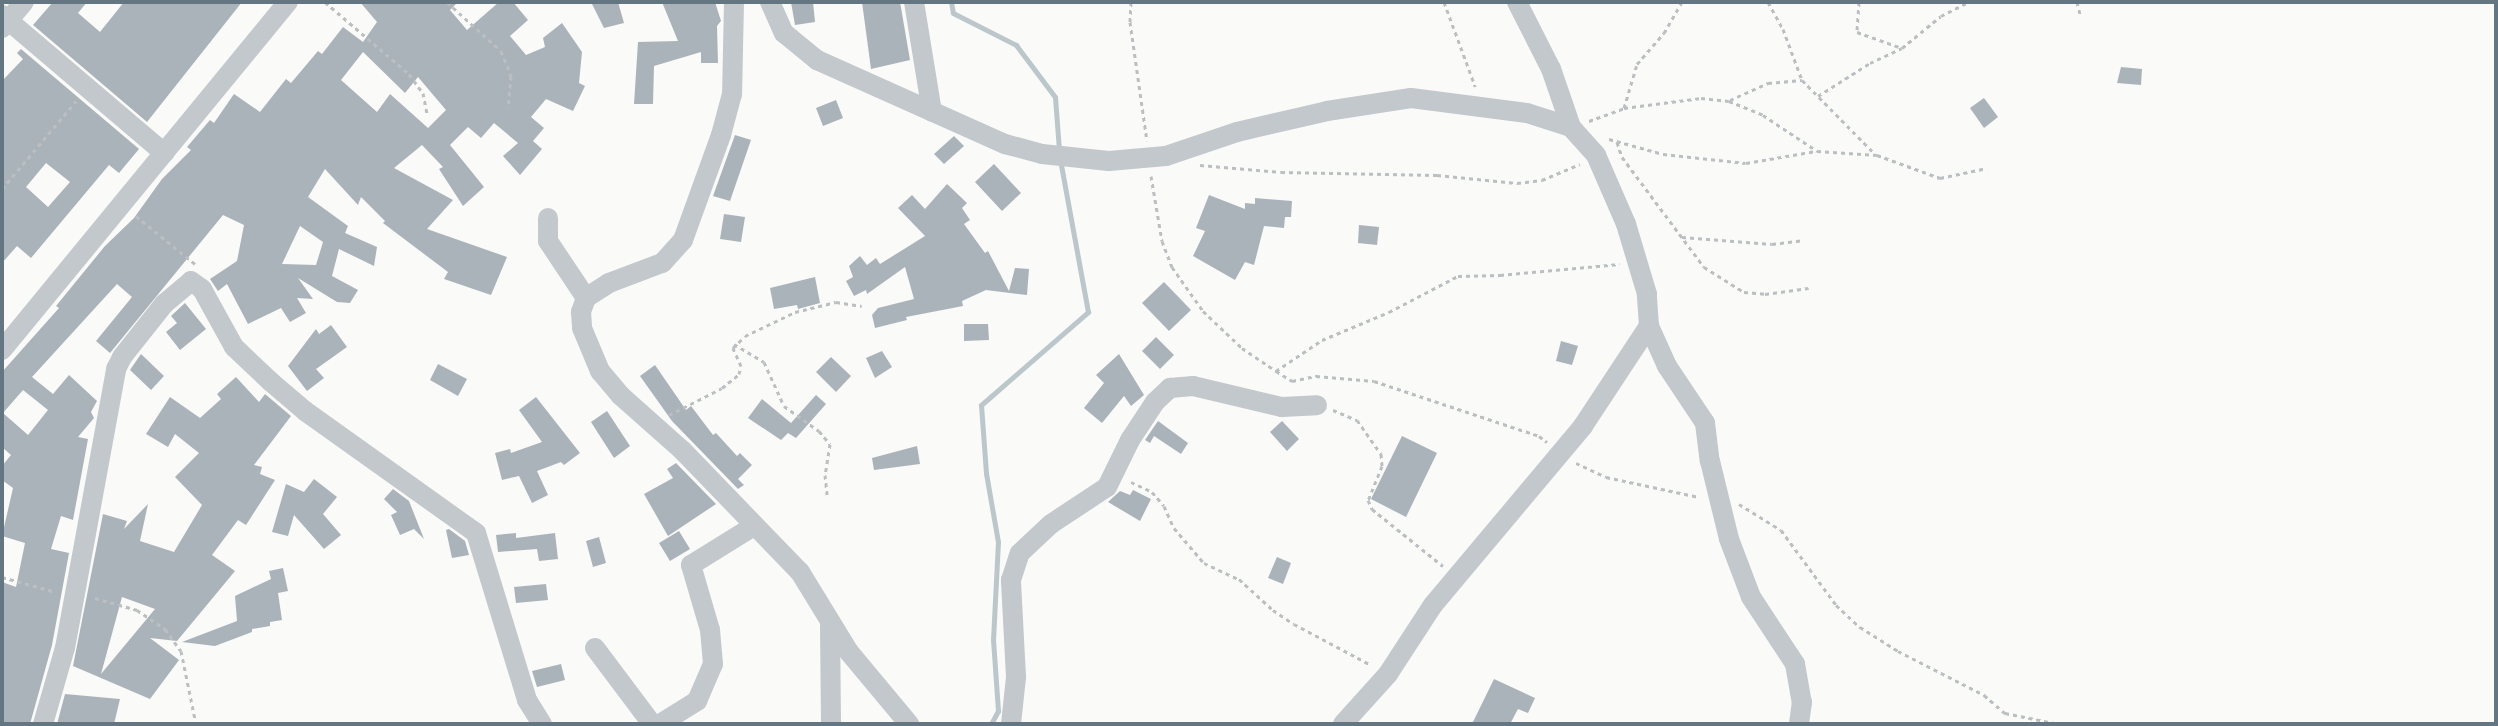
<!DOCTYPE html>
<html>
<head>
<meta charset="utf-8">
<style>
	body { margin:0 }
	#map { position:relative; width:2498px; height:726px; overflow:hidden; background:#fafaf8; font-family:"IBM Plex Sans",sans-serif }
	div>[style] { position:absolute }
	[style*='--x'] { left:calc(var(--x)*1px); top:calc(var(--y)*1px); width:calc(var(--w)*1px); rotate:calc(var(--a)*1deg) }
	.stream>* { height:5px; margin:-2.5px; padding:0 2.5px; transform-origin:2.5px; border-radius:2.5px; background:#bbc7cb }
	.building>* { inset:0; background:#aab3b9 }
	.path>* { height:3px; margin-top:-1.5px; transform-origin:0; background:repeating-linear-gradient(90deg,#bbbfc2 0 4px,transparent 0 8px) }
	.minor>* { height:20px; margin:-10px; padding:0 10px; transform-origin:10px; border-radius:10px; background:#c3c8cc }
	span { translate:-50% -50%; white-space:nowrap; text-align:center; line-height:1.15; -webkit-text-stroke:8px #fff; paint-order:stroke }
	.frame { position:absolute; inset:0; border:4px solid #657683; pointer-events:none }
</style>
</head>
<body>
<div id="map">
	<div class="stream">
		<i style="--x:951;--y:2;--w:11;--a:80"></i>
		<i style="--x:953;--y:13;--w:71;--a:26.9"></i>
		<i style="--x:1016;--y:45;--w:65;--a:53.1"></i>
		<i style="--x:1055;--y:97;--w:53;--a:85.7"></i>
		<i style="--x:991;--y:724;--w:15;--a:-62"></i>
		<i style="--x:998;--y:711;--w:71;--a:-94"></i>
		<i style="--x:993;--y:640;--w:98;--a:-87.1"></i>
		<i style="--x:998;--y:542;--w:70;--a:-99.9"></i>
		<i style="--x:986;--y:473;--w:68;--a:-94.2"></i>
		<i style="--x:981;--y:405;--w:142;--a:-41"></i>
		<i style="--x:1088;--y:312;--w:155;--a:-100.4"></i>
	</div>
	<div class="building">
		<i style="clip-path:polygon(53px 2px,87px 2px,78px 13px,100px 32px,124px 2px,242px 2px,147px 122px,33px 25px)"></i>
		<i style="clip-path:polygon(evenodd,360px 2px,458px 2px,450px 10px,467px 30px,499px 2px,513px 2px,528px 20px,510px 36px,526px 55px,545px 47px,543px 38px,562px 23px,582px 52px,579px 83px,585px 86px,573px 111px,546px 99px,531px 117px,544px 128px,533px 141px,542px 149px,520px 175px,503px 156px,518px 143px,494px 123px,481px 138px,468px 127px,450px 145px,484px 187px,463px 206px,439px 169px,443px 167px,422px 145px,394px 168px,453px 200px,427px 229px,507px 257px,491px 295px,444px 279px,448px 272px,383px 223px,385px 221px,361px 197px,358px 205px,325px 169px,308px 197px,348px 226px,345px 233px,377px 247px,374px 266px,339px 249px,332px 276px,358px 290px,350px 303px,337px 302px,298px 278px,313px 299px,297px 298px,306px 313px,290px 322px,281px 308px,248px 324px,227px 284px,218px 291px,210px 279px,237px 261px,244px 225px,223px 215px,110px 353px,96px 341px,132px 297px,117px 284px,32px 377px,53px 394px,69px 375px,97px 401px,91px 412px,94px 418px,78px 437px,88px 439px,73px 520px,61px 516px,51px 549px,69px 553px,52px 645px,30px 724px,2px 724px,2px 582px,16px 587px,25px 543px,2px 536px,13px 488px,2px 480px,2px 466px,11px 455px,2px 447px,2px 372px,59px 308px,56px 306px,105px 246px,134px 218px,162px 179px,191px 150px,187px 147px,210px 120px,214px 123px,234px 94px,260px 112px,286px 79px,291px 83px,318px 51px,322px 54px,343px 27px,363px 42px,377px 22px,360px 2px,363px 52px,405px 93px,418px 77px,446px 110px,428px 128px,390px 94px,377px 112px,341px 80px,363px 52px,360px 2px,300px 226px,323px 242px,316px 265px,282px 264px,300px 226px,360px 2px,23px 390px,48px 410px,28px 435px,3px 413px,23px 390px)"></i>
		<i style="clip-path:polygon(591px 2px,618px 2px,624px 23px,604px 28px)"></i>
		<i style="clip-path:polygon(662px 2px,715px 2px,721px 21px,717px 26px,718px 63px,701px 63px,701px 52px,654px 66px,653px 104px,634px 104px,638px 42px,678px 41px)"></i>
		<i style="clip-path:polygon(791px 2px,813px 2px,815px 22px,795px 25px)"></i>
		<i style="clip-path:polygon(862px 2px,900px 2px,910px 60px,871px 69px)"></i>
		<i style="clip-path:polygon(evenodd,21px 49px,139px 149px,119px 173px,109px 165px,31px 258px,17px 246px,2px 263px,2px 81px,23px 59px,17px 53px,21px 49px,46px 163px,70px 182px,48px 207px,26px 187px,46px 163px)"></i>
		<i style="clip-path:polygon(2121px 67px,2142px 69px,2141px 85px,2117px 83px)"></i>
		<i style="clip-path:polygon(1984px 98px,1998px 117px,1984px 128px,1970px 108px)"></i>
		<i style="clip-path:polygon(836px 100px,843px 118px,823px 126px,816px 108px)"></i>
		<i style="clip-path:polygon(735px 135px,751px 140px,730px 201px,713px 196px)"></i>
		<i style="clip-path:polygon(954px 136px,964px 146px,944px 164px,934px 154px)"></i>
		<i style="clip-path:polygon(994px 164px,1021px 193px,1002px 211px,975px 182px)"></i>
		<i style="clip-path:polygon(947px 184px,967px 203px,962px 208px,970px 220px,964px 224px,985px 253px,988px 251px,1009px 291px,1015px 268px,1029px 269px,1027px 295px,986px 290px,962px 301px,963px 306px,906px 317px,907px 320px,875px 328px,872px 315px,878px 308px,914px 299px,905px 267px,867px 294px,866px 290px,854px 296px,846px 281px,853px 277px,849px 266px,860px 256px,867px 265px,876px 258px,880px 264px,925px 236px,898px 208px,912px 195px,925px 209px)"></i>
		<i style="clip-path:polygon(1209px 195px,1245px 209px,1245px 203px,1255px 204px,1255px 198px,1292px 201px,1291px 217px,1285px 217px,1284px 228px,1264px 226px,1254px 265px,1245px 262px,1235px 280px,1193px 256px,1205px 231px,1196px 228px)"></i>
		<i style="clip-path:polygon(724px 214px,745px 217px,741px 242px,720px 239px)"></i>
		<i style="clip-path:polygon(1359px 225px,1379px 227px,1377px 245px,1358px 243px)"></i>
		<i style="clip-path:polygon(815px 277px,820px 303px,798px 309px,797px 305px,774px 309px,770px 288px)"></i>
		<i style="clip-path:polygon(1164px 282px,1191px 310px,1169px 331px,1142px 303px)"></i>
		<i style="clip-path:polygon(185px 303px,206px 329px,180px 350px,166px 332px,177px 323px,171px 316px)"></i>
		<i style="clip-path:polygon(964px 324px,988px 324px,989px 340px,964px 341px)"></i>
		<i style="clip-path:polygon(331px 325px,347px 347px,316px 369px,324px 378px,307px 391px,288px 366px,316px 329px,319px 334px)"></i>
		<i style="clip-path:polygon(1156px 337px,1174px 355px,1160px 369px,1142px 351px)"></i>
		<i style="clip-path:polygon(1561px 341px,1578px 346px,1572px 365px,1556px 361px)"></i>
		<i style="clip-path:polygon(882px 351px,892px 367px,875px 378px,866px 358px)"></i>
		<i style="clip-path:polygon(141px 354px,164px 376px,151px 390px,130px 370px)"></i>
		<i style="clip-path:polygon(1119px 354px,1144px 395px,1131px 406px,1124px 396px,1102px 423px,1084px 408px,1104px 383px,1096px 375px)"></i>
		<i style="clip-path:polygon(831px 357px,851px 376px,836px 392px,816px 372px)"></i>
		<i style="clip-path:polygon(438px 364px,467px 379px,458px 396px,430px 380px)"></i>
		<i style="clip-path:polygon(655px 365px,686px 410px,691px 406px,713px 435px,716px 433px,737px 456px,740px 453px,752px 465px,738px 479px,744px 485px,738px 489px,672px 421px,640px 376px)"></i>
		<i style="clip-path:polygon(evenodd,236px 377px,259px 402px,265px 394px,291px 416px,254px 465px,262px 467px,260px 474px,275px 480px,246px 525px,238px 520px,212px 555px,235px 571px,177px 641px,150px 638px,179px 660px,150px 699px,73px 666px,103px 514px,127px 521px,124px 529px,148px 504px,140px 541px,174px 552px,202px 505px,175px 477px,199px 453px,175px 434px,168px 447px,146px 434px,170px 397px,200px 418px,221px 399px,217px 394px,236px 377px,122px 597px,155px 609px,101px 674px,122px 597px)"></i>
		<i style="clip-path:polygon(816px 395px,826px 404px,796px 438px,788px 433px,781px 440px,748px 418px,762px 399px,791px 423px)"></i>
		<i style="clip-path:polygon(536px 397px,580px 453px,564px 465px,561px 462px,537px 471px,548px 495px,532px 503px,519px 476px,502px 480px,495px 453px,510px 449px,511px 453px,542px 442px,519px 410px)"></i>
		<i style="clip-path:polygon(607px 411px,630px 446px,614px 458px,591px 422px)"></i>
		<i style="clip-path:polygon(1158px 421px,1188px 443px,1181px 454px,1154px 436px,1150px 443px,1145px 440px)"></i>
		<i style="clip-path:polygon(1282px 421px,1299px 439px,1287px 451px,1270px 432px)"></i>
		<i style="clip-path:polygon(1402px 436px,1437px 453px,1406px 517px,1371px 499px)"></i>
		<i style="clip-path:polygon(917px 446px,920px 464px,874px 470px,872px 458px)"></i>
		<i style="clip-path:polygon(676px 463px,716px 504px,668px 536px,644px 494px,673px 478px,667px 469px)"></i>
		<i style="clip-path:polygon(314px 479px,337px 497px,323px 514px,341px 535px,324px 549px,294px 515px,288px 536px,272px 532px,286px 484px,304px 492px)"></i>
		<i style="clip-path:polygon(393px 489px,409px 501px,424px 539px,414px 529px,400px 535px,391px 515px,397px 512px,384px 499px)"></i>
		<i style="clip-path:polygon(1133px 490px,1151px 499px,1140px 521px,1108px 502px,1120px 491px,1130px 495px)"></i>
		<i style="clip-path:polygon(449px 529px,465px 541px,469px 555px,452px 558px,446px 530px)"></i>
		<i style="clip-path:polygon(679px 531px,690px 549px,670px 561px,659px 543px)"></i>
		<i style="clip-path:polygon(516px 533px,516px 538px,555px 533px,558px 559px,539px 561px,537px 549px,498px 552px,496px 535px)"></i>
		<i style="clip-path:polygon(599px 537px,606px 563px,593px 567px,586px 541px)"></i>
		<i style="clip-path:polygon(1277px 557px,1291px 563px,1283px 584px,1268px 578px)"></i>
		<i style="clip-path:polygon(283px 568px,288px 591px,278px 593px,282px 620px,270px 622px,270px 626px,252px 629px,252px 632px,215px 646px,182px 642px,237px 621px,235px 596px,271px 579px,269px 571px)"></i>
		<i style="clip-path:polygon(546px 584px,548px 600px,516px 603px,514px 587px)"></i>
		<i style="clip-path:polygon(561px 664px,565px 680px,537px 687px,532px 671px)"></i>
		<i style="clip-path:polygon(1494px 679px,1535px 698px,1528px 713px,1518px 709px,1510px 724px,1472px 724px)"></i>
		<i style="clip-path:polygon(65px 694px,120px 699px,114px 724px,57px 724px)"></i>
	</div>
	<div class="path">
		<i style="--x:325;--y:2;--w:111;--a:40.6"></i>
		<i style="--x:409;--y:74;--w:24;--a:54"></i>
		<i style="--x:423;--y:93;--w:21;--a:79"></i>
		<i style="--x:447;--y:2;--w:73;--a:42.2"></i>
		<i style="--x:501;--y:51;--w:27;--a:68"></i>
		<i style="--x:511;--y:76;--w:32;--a:95"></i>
		<i style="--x:1131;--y:2;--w:20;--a:93"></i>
		<i style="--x:1130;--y:22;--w:120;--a:81.9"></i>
		<i style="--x:1444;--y:2;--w:90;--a:69.7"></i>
		<i style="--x:1768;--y:2;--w:31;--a:61"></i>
		<i style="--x:1783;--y:29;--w:54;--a:69.6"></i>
		<i style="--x:1802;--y:80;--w:105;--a:45.4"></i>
		<i style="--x:1859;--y:2;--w:30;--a:94"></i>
		<i style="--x:1857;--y:32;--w:48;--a:19.6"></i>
		<i style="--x:2077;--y:2;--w:12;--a:76"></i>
		<i style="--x:1818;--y:96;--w:62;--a:-32.4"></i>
		<i style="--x:1870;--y:63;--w:35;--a:-25"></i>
		<i style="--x:1902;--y:48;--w:50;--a:-39.4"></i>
		<i style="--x:1941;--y:16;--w:31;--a:-27"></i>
		<i style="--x:1730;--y:100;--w:42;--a:-24.1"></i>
		<i style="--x:1768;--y:83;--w:34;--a:-5"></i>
		<i style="--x:1624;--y:108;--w:46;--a:-73.5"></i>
		<i style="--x:1637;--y:64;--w:41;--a:-48.9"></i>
		<i style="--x:1664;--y:33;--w:36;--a:-60"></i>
		<i style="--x:1589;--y:121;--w:37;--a:-20"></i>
		<i style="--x:1624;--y:108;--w:78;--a:-7.4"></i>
		<i style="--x:1701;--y:98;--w:28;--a:6"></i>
		<i style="--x:1729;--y:101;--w:37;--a:22"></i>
		<i style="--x:1763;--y:115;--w:65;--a:33.7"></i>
		<i style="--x:1817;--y:151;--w:60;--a:3.8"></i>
		<i style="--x:1877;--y:155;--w:67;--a:20.1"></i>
		<i style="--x:1940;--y:178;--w:48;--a:-12"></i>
		<i style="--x:1609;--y:139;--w:56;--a:15.5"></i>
		<i style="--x:1663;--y:154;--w:83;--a:6.2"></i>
		<i style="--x:1746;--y:163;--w:71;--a:-9.7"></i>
		<i style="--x:1617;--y:142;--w:16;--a:72"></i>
		<i style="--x:1622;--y:157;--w:137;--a:53.3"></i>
		<i style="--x:1704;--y:267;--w:47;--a:32"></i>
		<i style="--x:1744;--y:292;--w:21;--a:5"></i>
		<i style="--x:1765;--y:294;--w:44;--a:-7.8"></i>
		<i style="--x:1200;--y:165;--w:81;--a:4.9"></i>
		<i style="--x:1281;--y:172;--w:156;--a:1.1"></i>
		<i style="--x:1437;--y:175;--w:80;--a:5.7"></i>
		<i style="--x:1517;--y:183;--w:25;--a:-7"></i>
		<i style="--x:1542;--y:180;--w:41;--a:-22.8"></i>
		<i style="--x:1151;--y:176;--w:66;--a:80.4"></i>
		<i style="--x:1162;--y:241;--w:28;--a:69"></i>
		<i style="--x:1172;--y:267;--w:54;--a:54.8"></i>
		<i style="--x:1203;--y:311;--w:54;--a:43.5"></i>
		<i style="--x:1242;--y:348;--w:41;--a:34.1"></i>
		<i style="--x:1276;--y:371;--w:19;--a:32"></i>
		<i style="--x:1292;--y:381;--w:25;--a:-12"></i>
		<i style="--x:1316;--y:376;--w:58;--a:4.9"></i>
		<i style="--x:1374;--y:381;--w:174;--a:18.4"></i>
		<i style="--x:1539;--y:436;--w:10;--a:37"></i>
		<i style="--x:2;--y:189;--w:115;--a:-49.9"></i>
		<i style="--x:136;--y:216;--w:76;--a:39.1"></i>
		<i style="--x:1682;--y:237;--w:90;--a:4.4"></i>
		<i style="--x:1772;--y:244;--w:31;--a:-7"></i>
		<i style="--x:734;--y:344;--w:35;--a:31"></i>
		<i style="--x:764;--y:362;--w:48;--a:65.6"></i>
		<i style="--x:784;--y:406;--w:43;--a:35.5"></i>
		<i style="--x:819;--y:431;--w:17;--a:50"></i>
		<i style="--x:830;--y:444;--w:31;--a:99"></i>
		<i style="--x:825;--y:475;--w:20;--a:84"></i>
		<i style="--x:1276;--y:371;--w:55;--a:-34"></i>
		<i style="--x:1322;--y:340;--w:73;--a:-22.7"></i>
		<i style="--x:1389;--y:312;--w:78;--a:-27.6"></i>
		<i style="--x:1458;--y:276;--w:42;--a:-1.4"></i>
		<i style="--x:1500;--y:275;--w:120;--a:-5.3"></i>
		<i style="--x:1333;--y:410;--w:26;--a:23"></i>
		<i style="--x:1357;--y:420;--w:42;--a:54.8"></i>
		<i style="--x:1381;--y:454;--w:12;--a:85"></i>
		<i style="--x:1382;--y:466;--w:37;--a:112"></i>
		<i style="--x:1368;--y:500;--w:10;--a:66"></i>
		<i style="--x:1372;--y:509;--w:91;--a:38.8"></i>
		<i style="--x:669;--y:415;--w:59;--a:-27"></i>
		<i style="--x:722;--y:388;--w:22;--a:-39"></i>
		<i style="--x:739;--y:374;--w:8;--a:-76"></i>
		<i style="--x:741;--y:366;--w:20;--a:-114"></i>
		<i style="--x:733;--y:348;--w:17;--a:-45"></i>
		<i style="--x:745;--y:336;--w:55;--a:-25.6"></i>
		<i style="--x:795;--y:312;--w:42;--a:-13.7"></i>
		<i style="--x:836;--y:302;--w:26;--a:9"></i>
		<i style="--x:1576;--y:463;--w:33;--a:25"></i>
		<i style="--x:1606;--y:477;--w:95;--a:12.1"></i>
		<i style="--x:1131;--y:482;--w:23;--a:25"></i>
		<i style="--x:1152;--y:492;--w:18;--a:49"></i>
		<i style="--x:1164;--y:506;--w:24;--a:66"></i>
		<i style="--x:1174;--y:528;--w:46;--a:49.4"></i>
		<i style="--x:1204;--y:563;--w:38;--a:25"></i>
		<i style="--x:1239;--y:579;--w:46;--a:42.4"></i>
		<i style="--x:1273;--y:610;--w:25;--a:34"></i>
		<i style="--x:1294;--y:624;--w:87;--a:28"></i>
		<i style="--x:1739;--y:504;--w:49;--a:31.8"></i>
		<i style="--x:1781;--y:530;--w:93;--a:53.7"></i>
		<i style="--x:1836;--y:605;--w:33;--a:43"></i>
		<i style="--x:1860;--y:627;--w:45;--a:32.3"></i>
		<i style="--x:1898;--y:651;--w:97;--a:27.1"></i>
		<i style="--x:1984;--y:695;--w:28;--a:41"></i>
		<i style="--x:2005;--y:713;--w:55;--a:11.5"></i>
		<i style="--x:2;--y:577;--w:56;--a:15.5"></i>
		<i style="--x:95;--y:598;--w:44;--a:15.9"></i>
		<i style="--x:137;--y:610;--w:34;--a:34"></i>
		<i style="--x:165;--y:629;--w:27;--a:54"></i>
		<i style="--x:181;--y:651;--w:75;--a:78.4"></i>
	</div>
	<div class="minor">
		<i style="--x:734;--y:2;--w:92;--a:91.2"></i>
		<i style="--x:732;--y:94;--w:42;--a:105"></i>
		<i style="--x:721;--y:135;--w:112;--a:109.9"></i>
		<i style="--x:683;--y:240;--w:31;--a:132"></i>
		<i style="--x:662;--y:263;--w:57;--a:159.3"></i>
		<i style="--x:609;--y:283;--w:27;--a:147"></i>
		<i style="--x:586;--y:298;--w:15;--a:110"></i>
		<i style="--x:581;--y:312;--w:16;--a:86"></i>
		<i style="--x:582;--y:328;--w:47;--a:67.3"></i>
		<i style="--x:600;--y:371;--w:31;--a:50"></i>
		<i style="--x:620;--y:395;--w:83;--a:41.6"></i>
		<i style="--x:682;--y:450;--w:170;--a:46"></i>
		<i style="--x:800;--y:572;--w:94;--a:58.5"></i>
		<i style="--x:849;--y:652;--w:94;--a:50.2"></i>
		<i style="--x:770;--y:2;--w:34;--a:66"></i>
		<i style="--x:784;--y:33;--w:43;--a:39.3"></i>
		<i style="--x:817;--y:60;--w:206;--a:24.1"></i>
		<i style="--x:1005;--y:144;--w:38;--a:15"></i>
		<i style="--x:1042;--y:154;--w:67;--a:6"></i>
		<i style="--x:1109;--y:161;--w:57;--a:-5"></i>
		<i style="--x:1166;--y:156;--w:75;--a:-18.7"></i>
		<i style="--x:1237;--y:132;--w:92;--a:-13.1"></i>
		<i style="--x:1327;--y:111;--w:85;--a:-8.8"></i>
		<i style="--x:1411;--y:98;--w:117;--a:7.4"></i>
		<i style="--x:1527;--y:113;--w:46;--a:17.7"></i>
		<i style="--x:914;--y:2;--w:111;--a:80.7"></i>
		<i style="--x:2;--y:15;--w:213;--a:40.4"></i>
		<i style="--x:2;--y:28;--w:34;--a:-50"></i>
		<i style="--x:548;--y:218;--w:23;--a:90"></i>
		<i style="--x:548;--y:241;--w:69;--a:56.3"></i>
		<i style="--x:1649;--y:326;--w:44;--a:65.8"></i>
		<i style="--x:1667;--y:366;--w:69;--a:56.3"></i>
		<i style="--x:1705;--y:423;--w:38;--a:83"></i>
		<i style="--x:1710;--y:461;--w:80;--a:76.3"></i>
		<i style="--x:1729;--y:539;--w:62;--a:69.2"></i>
		<i style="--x:1751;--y:597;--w:80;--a:56.7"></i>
		<i style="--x:1795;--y:664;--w:39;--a:80"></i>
		<i style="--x:1802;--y:702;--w:22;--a:98"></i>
		<i style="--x:2;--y:350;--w:450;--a:-50.6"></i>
		<i style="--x:830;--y:626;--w:98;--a:89.4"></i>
		<i style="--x:595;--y:648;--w:95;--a:53.1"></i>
		<i style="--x:43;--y:724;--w:79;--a:-73.9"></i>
		<i style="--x:65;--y:648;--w:284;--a:-79.6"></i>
		<i style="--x:116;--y:369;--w:13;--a:-63"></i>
		<i style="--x:122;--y:357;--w:68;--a:-51.6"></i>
		<i style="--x:164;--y:304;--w:35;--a:-40"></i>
		<i style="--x:191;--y:281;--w:14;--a:36"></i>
		<i style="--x:202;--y:289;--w:66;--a:61.1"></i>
		<i style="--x:234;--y:347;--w:51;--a:43.4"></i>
		<i style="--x:271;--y:382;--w:45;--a:40.5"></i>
		<i style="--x:305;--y:411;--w:210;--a:35.5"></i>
		<i style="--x:476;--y:533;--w:175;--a:73"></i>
		<i style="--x:527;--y:700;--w:28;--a:58"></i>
		<i style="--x:660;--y:724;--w:44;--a:-31.9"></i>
		<i style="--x:697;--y:701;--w:40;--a:-66.6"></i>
		<i style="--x:713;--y:664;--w:34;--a:-95"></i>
		<i style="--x:710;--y:630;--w:68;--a:-106.3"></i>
		<i style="--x:691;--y:565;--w:74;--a:-31.8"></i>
		<i style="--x:1011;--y:724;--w:47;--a:-83.9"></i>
		<i style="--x:1016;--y:677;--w:97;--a:-93"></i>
		<i style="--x:1011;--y:580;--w:28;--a:-72"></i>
		<i style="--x:1020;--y:553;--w:42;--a:-43.1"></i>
		<i style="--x:1051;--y:524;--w:67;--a:-33.5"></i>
		<i style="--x:1107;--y:487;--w:52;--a:-63.9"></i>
		<i style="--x:1130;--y:440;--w:45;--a:-56.7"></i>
		<i style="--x:1155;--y:402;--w:21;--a:-43"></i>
		<i style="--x:1170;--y:388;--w:23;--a:-5"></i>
		<i style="--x:1193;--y:386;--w:91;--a:13.3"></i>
		<i style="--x:1282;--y:407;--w:35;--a:-3"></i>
		<i style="--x:1343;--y:724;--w:67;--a:-48"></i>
		<i style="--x:1388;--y:674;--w:82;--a:-56.9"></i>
		<i style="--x:1433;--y:605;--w:234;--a:-50"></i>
		<i style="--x:1583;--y:426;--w:120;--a:-56.6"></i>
		<i style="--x:1649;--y:326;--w:32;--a:-94"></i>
		<i style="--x:1647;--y:294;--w:73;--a:-106.7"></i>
		<i style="--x:1626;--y:224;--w:75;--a:-113.5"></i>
		<i style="--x:1596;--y:155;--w:38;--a:-132"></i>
		<i style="--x:1571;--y:127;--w:61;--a:-109"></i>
		<i style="--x:1551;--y:69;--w:75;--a:-116.9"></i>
	</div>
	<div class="frame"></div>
</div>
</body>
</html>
